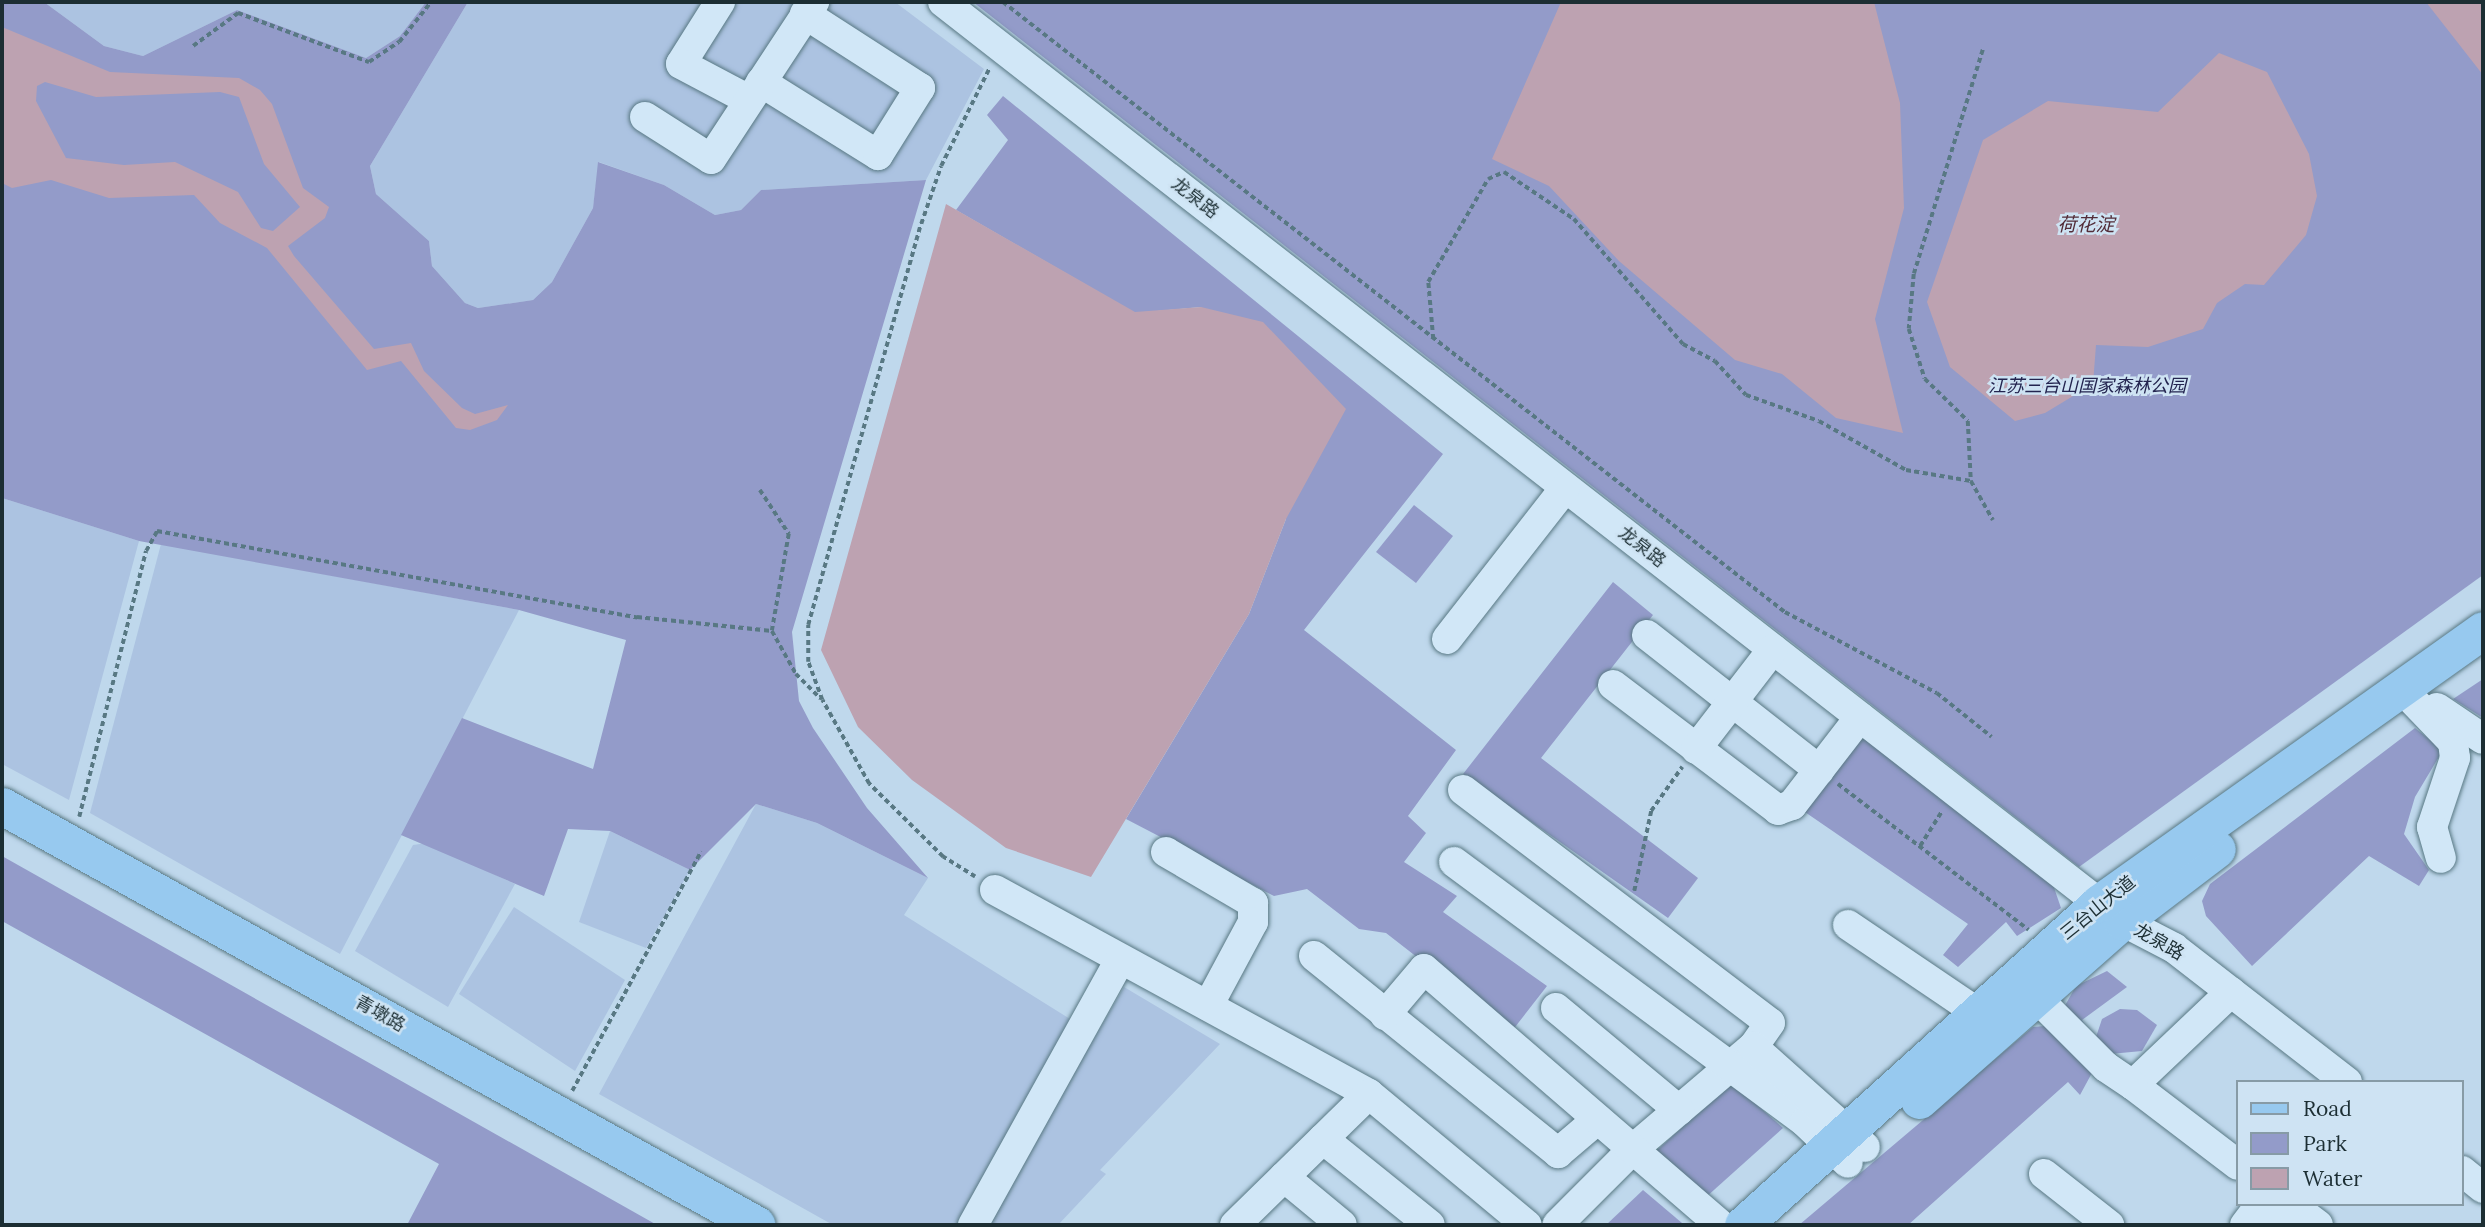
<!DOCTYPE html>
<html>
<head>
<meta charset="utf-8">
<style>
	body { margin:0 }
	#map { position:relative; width:2485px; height:1227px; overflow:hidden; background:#bfd8ec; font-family:Lora,"Noto Sans SC",serif }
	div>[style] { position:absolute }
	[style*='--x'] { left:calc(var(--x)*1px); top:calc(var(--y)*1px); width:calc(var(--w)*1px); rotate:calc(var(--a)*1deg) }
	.farmland>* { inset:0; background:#acc3e1 }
	.green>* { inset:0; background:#939bc9 }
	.water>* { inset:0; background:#bda2b1 }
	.path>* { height:3.5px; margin-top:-1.75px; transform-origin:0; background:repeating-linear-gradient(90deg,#587883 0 5px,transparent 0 8.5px) }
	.roads { filter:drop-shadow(0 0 2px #587883) drop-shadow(0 0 2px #587883) }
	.minor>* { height:30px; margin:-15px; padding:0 15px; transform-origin:15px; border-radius:15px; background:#d1e7f7 }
	.major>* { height:37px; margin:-18.5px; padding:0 18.5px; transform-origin:18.5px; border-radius:18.5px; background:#97c9ef }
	span { translate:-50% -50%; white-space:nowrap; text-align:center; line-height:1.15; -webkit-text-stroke:5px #cee3f3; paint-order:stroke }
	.street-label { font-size:18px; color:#1c2e33 }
	.park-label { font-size:18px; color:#23244f; font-style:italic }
	.water-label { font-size:19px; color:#522c38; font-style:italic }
	.frame { position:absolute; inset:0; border:4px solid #1c2e33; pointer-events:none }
	.legend { position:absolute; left:2236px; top:1080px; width:228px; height:126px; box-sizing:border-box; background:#cee3f3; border:2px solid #879ba6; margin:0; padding:9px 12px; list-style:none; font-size:21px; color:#1c2e33 }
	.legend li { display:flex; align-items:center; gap:14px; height:35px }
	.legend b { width:35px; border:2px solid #879ba6 }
</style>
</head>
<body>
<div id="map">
	<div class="farmland">
		<i style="clip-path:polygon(44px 2px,426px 2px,400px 36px,366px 58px,237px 10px,143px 56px,104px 46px)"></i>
		<i style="clip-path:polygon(468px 2px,895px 2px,984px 69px,926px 180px,761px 190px,741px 210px,715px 215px,664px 185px,599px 162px,593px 208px,552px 282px,533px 300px,478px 308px,465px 303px,432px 266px,429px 241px,376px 194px,370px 166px)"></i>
		<i style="clip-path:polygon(2px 498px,139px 541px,69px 800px,2px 764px)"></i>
		<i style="clip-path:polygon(161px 544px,519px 610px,340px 954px,90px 813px)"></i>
		<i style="clip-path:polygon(756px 804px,817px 823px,928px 878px,904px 915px,1078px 1024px,964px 1225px,833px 1225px,599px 1094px)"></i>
		<i style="clip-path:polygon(610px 831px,690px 870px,646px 948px,579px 922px)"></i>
		<i style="clip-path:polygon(427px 843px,515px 884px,448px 1007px,355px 951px,413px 845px)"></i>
		<i style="clip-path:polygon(514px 907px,625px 980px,575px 1071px,459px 994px)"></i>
		<i style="clip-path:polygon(1124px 987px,1220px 1044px,1100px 1170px,1106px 1174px,1058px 1225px,985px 1225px)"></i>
	</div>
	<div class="green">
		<i style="clip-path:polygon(2px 2px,44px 2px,104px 46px,143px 56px,237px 10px,366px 58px,400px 36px,426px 2px,468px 2px,370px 166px,376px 194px,429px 241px,432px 266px,465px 303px,478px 308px,533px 300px,552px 282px,593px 208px,598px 162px,664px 185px,715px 215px,741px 210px,761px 190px,926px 180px,792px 632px,799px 701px,813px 728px,867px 808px,928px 878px,817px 823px,756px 804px,690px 870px,610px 831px,568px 829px,544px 896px,401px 835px,462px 718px,593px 769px,626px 640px,519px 610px,139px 541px,2px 498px)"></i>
		<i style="clip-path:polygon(973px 2px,2483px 2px,2483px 575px,2079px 867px)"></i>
		<i style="clip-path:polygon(1003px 96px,1443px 454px,1304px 630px,1456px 750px,1408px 816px,1426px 833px,1404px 862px,1457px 896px,1443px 912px,1547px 986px,1512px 1031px,1386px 933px,1359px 929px,1307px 889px,1274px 896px,1126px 819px,1249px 614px,1286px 519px,1201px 307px,1135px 313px,956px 210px,1008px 140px,987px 115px)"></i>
		<i style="clip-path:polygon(1414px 505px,1453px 536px,1416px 583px,1376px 552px)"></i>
		<i style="clip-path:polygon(1613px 582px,1653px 615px,1541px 758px,1698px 878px,1668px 918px,1463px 774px)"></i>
		<i style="clip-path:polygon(2483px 679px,2483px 718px,2453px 699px)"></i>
		<i style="clip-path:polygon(2415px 728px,2443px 750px,2415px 797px,2404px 834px,2429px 870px,2419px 886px,2369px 856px,2252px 966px,2206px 916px,2202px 901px,2210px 884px)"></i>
		<i style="clip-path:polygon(1857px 732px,2049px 873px,2061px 908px,2017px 936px,2006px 922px,1958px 967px,1943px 955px,1968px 924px,1802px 810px)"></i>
		<i style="clip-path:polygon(2px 856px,657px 1225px,407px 1225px,439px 1164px,2px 921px)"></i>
		<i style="clip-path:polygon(2107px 971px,2127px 987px,2082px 1020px,2086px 1027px,2063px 1009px,2076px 986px)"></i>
		<i style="clip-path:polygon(2120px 1009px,2137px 1010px,2157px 1025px,2142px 1051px,2110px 1054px,2096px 1037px,2102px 1019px)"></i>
		<i style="clip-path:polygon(2045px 1026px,2093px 1071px,2080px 1095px,2068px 1082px,1908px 1225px,1799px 1225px,2033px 1027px)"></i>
		<i style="clip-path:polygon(1731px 1082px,1783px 1128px,1705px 1198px,1652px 1155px)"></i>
		<i style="clip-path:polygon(1643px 1190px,1682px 1223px,1606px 1225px)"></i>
	</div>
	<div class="water">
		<i style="clip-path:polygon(1561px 2px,1874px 2px,1900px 103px,1904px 208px,1875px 319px,1903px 433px,1836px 418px,1782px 374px,1735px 360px,1619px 261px,1549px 186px,1492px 159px)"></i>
		<i style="clip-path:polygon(2426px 2px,2483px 2px,2483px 75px)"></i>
		<i style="clip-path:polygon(evenodd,2px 27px,110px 72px,239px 78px,260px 90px,272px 104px,303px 188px,329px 207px,325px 218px,288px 246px,294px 256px,374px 349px,411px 343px,424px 371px,462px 408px,475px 414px,508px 405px,497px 420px,470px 430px,456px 428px,401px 361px,367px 370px,267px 248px,220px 223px,194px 195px,109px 198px,51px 180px,12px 188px,2px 183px,2px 27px,45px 82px,96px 97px,220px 92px,239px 97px,264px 164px,300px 207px,273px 231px,261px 228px,238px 192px,175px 162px,124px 165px,66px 158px,36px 101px,37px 86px,45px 82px)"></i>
		<i style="clip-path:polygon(2219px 53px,2267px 72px,2309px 154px,2317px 196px,2306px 235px,2264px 285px,2245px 284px,2217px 303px,2203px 329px,2148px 347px,2096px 345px,2093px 384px,2045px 413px,2015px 421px,1950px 367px,1927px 302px,1983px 140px,2048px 101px,2158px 112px)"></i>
		<i style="clip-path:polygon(946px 204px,1135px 312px,1201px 307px,1263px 322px,1346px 409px,1286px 519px,1249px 614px,1091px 877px,1006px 848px,912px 780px,858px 727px,821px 650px)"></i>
	</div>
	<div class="path">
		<i style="--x:1003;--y:2;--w:992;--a:37.96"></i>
		<i style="--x:1785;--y:612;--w:172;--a:28.1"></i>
		<i style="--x:1937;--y:693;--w:70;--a:38.7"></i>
		<i style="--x:193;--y:46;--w:56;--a:-36.3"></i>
		<i style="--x:238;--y:13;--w:140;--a:20.5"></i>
		<i style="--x:369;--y:62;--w:36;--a:-34"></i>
		<i style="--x:399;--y:42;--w:51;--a:-51.3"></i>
		<i style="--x:1983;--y:50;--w:234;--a:107.1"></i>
		<i style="--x:1914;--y:274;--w:55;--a:95.2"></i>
		<i style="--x:1909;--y:329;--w:52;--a:72.3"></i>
		<i style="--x:1925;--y:379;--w:60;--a:44.3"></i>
		<i style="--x:1968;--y:421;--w:60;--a:87.1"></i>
		<i style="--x:1971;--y:481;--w:45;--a:60.6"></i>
		<i style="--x:1433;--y:339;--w:57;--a:-95"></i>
		<i style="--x:1428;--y:282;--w:119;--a:-59.8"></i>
		<i style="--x:1488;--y:179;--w:17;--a:-24"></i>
		<i style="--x:1504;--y:172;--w:84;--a:33.9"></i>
		<i style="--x:1574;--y:219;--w:166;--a:48.9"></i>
		<i style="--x:1683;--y:344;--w:36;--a:28"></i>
		<i style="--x:1715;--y:361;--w:46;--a:47.6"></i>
		<i style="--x:1746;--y:395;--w:77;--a:19.6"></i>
		<i style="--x:1819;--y:421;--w:100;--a:29.4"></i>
		<i style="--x:1906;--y:470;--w:66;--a:9.6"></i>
		<i style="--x:760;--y:490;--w:53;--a:56.6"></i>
		<i style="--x:789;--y:534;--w:98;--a:99.9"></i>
		<i style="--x:772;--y:631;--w:49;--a:60.8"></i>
		<i style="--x:796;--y:674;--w:35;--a:45"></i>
		<i style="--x:1838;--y:784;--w:240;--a:37.4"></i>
		<i style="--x:79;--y:817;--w:274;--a:-75.9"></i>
		<i style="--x:146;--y:551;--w:23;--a:-61"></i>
		<i style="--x:157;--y:531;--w:488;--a:10.2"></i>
		<i style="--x:637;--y:617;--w:136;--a:5.9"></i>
		<i style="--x:1920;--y:846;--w:41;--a:-57.8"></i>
		<i style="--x:975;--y:877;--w:38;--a:-148"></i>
		<i style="--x:943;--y:857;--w:104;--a:-135.4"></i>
		<i style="--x:869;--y:784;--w:96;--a:-119.2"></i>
		<i style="--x:822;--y:700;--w:40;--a:-110.2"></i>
		<i style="--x:808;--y:662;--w:37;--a:-90"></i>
		<i style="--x:808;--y:625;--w:417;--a:-74.3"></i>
		<i style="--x:921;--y:224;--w:61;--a:-71"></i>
		<i style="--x:941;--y:166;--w:108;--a:-63.7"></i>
		<i style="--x:1634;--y:891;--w:82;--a:-78"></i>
		<i style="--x:1651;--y:811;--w:54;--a:-54.8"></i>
		<i style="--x:572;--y:1091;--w:272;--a:-61.7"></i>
	</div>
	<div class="roads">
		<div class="minor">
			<i style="--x:720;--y:2;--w:73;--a:122.2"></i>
			<i style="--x:681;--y:64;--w:77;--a:27.9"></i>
			<i style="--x:943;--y:2;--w:1495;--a:37.94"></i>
			<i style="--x:2122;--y:921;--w:59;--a:27.4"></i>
			<i style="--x:2174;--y:948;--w:219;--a:37.8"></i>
			<i style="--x:761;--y:82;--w:138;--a:32"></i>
			<i style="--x:878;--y:155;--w:79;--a:-57.9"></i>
			<i style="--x:920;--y:88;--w:137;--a:-147.2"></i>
			<i style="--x:645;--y:117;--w:78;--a:32.5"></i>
			<i style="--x:711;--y:159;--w:188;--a:-56.7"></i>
			<i style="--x:1647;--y:635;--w:219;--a:38.1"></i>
			<i style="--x:1447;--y:639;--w:192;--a:-52"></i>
			<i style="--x:1613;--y:685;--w:207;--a:37.1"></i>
			<i style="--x:1778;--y:810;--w:15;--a:-20"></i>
			<i style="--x:1792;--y:805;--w:111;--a:-52.3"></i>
			<i style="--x:2401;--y:688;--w:75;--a:46.1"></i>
			<i style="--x:2453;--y:742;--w:16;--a:83"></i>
			<i style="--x:2455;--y:758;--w:73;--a:108.4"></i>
			<i style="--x:2432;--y:827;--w:32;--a:74"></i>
			<i style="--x:2437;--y:708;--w:55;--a:34"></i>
			<i style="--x:1696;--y:749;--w:126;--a:-52.4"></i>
			<i style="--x:1463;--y:790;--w:385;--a:37.2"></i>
			<i style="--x:1770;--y:1023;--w:29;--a:125"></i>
			<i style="--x:1753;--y:1047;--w:157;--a:139.6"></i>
			<i style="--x:1633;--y:1149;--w:107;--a:135"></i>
			<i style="--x:1166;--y:852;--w:101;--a:30.4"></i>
			<i style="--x:1253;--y:903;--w:19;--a:90"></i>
			<i style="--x:1253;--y:922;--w:95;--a:118.2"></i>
			<i style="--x:1454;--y:862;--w:437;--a:36.5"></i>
			<i style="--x:1805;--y:1122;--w:59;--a:43.6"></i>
			<i style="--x:995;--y:890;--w:426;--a:28.6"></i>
			<i style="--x:1369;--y:1094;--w:205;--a:39.7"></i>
			<i style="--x:1848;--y:925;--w:157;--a:34.1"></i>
			<i style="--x:1314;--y:956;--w:314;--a:38.9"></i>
			<i style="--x:1558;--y:1153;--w:52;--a:-40.4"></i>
			<i style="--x:2231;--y:992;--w:135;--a:136.5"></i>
			<i style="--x:2133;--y:1085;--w:132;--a:37.3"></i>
			<i style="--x:2036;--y:997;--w:99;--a:45"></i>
			<i style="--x:2106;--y:1067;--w:32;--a:34"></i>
			<i style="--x:1556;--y:1008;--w:160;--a:39.7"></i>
			<i style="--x:1385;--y:1015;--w:60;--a:-49.7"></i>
			<i style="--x:1424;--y:969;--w:392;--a:40.8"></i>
			<i style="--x:1753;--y:1047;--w:150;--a:41.8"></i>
			<i style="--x:1323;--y:1139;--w:137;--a:38.8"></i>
			<i style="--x:2462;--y:1171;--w:27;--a:39"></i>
			<i style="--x:2044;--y:1174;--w:83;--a:38.1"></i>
			<i style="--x:1284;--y:1177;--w:75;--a:39.6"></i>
			<i style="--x:2290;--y:1204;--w:35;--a:37"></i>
			<i style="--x:973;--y:1225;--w:303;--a:-61"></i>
			<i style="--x:1235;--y:1225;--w:187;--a:-44.4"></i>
			<i style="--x:2245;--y:1225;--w:26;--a:-53"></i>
			<i style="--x:2272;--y:1225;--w:27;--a:-51"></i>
		</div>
		<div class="major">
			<i style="--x:2;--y:806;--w:863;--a:29.03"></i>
			<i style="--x:1919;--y:1100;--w:271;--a:-41.4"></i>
			<i style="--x:2122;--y:921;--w:119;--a:-37.2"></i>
			<i style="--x:1743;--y:1225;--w:480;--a:-42.1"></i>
			<i style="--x:2099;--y:903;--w:471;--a:-35.4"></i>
		</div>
	</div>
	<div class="street-label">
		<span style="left:1195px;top:198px;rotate:38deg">龙泉路</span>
		<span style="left:1642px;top:547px;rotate:38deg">龙泉路</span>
		<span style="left:2098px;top:908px;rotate:-39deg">三台山大道</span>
		<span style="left:2159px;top:942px;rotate:30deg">龙泉路</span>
		<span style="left:380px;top:1014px;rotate:29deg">青墩路</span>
	</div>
	<div class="park-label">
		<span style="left:2087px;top:386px">江苏三台山国家森林公园</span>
	</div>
	<div class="water-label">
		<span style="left:2086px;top:225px">荷花淀</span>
	</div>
	<div class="frame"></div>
	<ul class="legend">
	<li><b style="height:9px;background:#97c9ef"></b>Road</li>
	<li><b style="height:19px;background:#939bc9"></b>Park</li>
	<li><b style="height:19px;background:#bda2b1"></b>Water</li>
	</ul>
</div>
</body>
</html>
